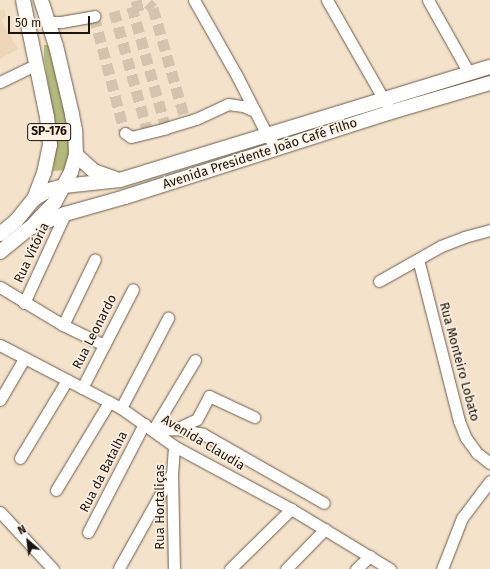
<!DOCTYPE html>
<html>
<head>
<meta charset="utf-8">
<style>
	body { margin:0 }
	#map { position:relative; width:490px; height:569px; overflow:hidden; background:#f5e2cb; font-family:"Fira Sans",sans-serif }
	div>[style] { position:absolute }
	[style*='--x'] { left:calc(var(--x)*1px); top:calc(var(--y)*1px); width:calc(var(--w)*1px); rotate:calc(var(--a)*1deg) }
	.built>* { inset:0; background:#eed7b9 }
	.green>* { inset:0; background:#b4b97c }
	.minor-tunnel>* { height:11px; margin-top:-5.5px; transform-origin:0; background:repeating-linear-gradient(90deg,#d4c3ae 0 11px,transparent 0 16.5px) }
	.roads { filter:drop-shadow(0 0 1px #6e5e4a) drop-shadow(0 0 1px #6e5e4a) }
	.minor>* { height:11px; margin:-5.5px; padding:0 5.5px; transform-origin:5.5px; border-radius:5.5px; background:#fff }
	.major>* { height:14px; margin:-7px; padding:0 7px; transform-origin:7px; border-radius:7px; background:#fff }
	span { translate:-50% -50%; white-space:nowrap; text-align:center; line-height:1.15; -webkit-text-stroke:3px #fcf1e3; paint-order:stroke }
	.shield-label span { padding:1px 3px; background:#fcf1e3; border:1px solid; border-radius:3px; -webkit-text-stroke-width:0 }
	.shield-label { font-size:12px; color:#1a140c; font-weight:700 }
	.street-label { font-size:13px; color:#1a140c }
	.north { position:absolute; left:8px; top:521px; width:40px; height:40px; -webkit-text-stroke:3px #fcf1e3; paint-order:stroke; rotate:332deg; font-size:11px; font-weight:700; line-height:16px; text-align:center; color:#1a140c }
	.north::after { content:''; display:block; margin:auto; width:14px; height:18px; background:#1a140c; clip-path:polygon(50% 0,100% 100%,50% 72%,0 100%) }
	.scale { position:absolute; left:8px; top:16px; width:82px; height:18px; box-sizing:border-box; border:2px solid #1a140c; border-top:0; padding-left:5px; font-size:12px; line-height:14px; white-space:nowrap; color:#1a140c; -webkit-text-stroke:3px #fcf1e3; paint-order:stroke }
</style>
</head>
<body>
<div id="map">
	<div class="built">
		<i style="clip-path:polygon(4px 9px,6px 16px,1px 20px,18px 49px,0 59px,0 11px)"></i>
	</div>
	<div class="green">
		<i style="clip-path:polygon(44px 45px,48px 45px,72px 141px,67px 170px,53px 171px,56px 146px,55px 126px,44px 58px)"></i>
	</div>
	<div class="minor-tunnel">
		<i style="--x:114;--y:11;--w:127;--a:74.4"></i>
		<i style="--x:94;--y:16;--w:121;--a:75.2"></i>
		<i style="--x:166;--y:128;--w:126;--a:-105.7"></i>
		<i style="--x:132;--y:7;--w:16;--a:-14"></i>
		<i style="--x:148;--y:3;--w:7;--a:45"></i>
		<i style="--x:153;--y:8;--w:119;--a:73.9"></i>
	</div>
	<div class="roads">
		<div class="minor">
			<i style="--x:194;--y:0;--w:87;--a:60.5"></i>
			<i style="--x:237;--y:76;--w:66;--a:63"></i>
			<i style="--x:267;--y:135;--w:17;--a:54"></i>
			<i style="--x:327;--y:0;--w:121;--a:60.3"></i>
			<i style="--x:428;--y:0;--w:84;--a:60.7"></i>
			<i style="--x:49;--y:22;--w:12;--a:0"></i>
			<i style="--x:61;--y:22;--w:34;--a:-10"></i>
			<i style="--x:0;--y:82;--w:41;--a:-25.9"></i>
			<i style="--x:125;--y:133;--w:7;--a:34"></i>
			<i style="--x:131;--y:137;--w:36;--a:-14"></i>
			<i style="--x:166;--y:128;--w:31;--a:-17"></i>
			<i style="--x:196;--y:119;--w:35;--a:-25"></i>
			<i style="--x:228;--y:104;--w:15;--a:8"></i>
			<i style="--x:243;--y:106;--w:13;--a:23"></i>
			<i style="--x:418;--y:259;--w:167;--a:75.8"></i>
			<i style="--x:459;--y:421;--w:18;--a:68"></i>
			<i style="--x:466;--y:438;--w:19;--a:54"></i>
			<i style="--x:477;--y:453;--w:16;--a:38"></i>
			<i style="--x:379;--y:281;--w:71;--a:-29.4"></i>
			<i style="--x:441;--y:246;--w:25;--a:-21"></i>
			<i style="--x:464;--y:237;--w:27;--a:-15"></i>
			<i style="--x:0;--y:287;--w:74;--a:31.1"></i>
			<i style="--x:63;--y:325;--w:46;--a:26"></i>
			<i style="--x:24;--y:303;--w:98;--a:-65.3"></i>
			<i style="--x:63;--y:325;--w:73;--a:-64.1"></i>
			<i style="--x:0;--y:345;--w:136;--a:27.5"></i>
			<i style="--x:121;--y:408;--w:65;--a:35.6"></i>
			<i style="--x:174;--y:446;--w:133;--a:28.3"></i>
			<i style="--x:291;--y:509;--w:116;--a:31.2"></i>
			<i style="--x:195;--y:360;--w:82;--a:121"></i>
			<i style="--x:153;--y:430;--w:23;--a:-2"></i>
			<i style="--x:176;--y:429;--w:27;--a:10"></i>
			<i style="--x:203;--y:434;--w:139;--a:29.7"></i>
			<i style="--x:82;--y:388;--w:111;--a:-62.7"></i>
			<i style="--x:0;--y:400;--w:48;--a:-59.7"></i>
			<i style="--x:121;--y:408;--w:102;--a:-62.4"></i>
			<i style="--x:176;--y:429;--w:23;--a:-25"></i>
			<i style="--x:197;--y:419;--w:26;--a:-62"></i>
			<i style="--x:209;--y:396;--w:50;--a:25"></i>
			<i style="--x:20;--y:458;--w:91;--a:-58.9"></i>
			<i style="--x:56;--y:490;--w:103;--a:-58.9"></i>
			<i style="--x:0;--y:512;--w:78;--a:47.1"></i>
			<i style="--x:88;--y:532;--w:122;--a:-62.6"></i>
			<i style="--x:119;--y:568;--w:107;--a:-60.8"></i>
			<i style="--x:174;--y:569;--w:94;--a:-91.2"></i>
			<i style="--x:172;--y:475;--w:29;--a:-86"></i>
			<i style="--x:230;--y:569;--w:86;--a:-44.5"></i>
			<i style="--x:286;--y:569;--w:56;--a:-45.7"></i>
			<i style="--x:356;--y:569;--w:19;--a:-43"></i>
			<i style="--x:442;--y:569;--w:55;--a:-68.6"></i>
			<i style="--x:462;--y:518;--w:46;--a:-52.9"></i>
		</div>
		<div class="major">
			<i style="--x:76;--y:155;--w:24;--a:42"></i>
			<i style="--x:94;--y:171;--w:23;--a:20"></i>
			<i style="--x:34;--y:199;--w:17;--a:-31"></i>
			<i style="--x:49;--y:190;--w:16;--a:-15"></i>
			<i style="--x:64;--y:186;--w:56;--a:-6.1"></i>
			<i style="--x:120;--y:180;--w:387;--a:-17"></i>
			<i style="--x:30;--y:228;--w:38;--a:-22"></i>
			<i style="--x:65;--y:214;--w:62;--a:-15.8"></i>
			<i style="--x:125;--y:197;--w:279;--a:-17.7"></i>
			<i style="--x:391;--y:112;--w:103;--a:-16.3"></i>
			<i style="--x:0;--y:234;--w:21;--a:-39"></i>
			<i style="--x:16;--y:221;--w:28;--a:-51"></i>
			<i style="--x:34;--y:199;--w:28;--a:-69"></i>
			<i style="--x:44;--y:173;--w:29;--a:-78"></i>
			<i style="--x:50;--y:145;--w:28;--a:-96"></i>
			<i style="--x:47;--y:117;--w:119;--a:-101.6"></i>
			<i style="--x:0;--y:252;--w:38;--a:-39"></i>
			<i style="--x:30;--y:228;--w:36;--a:-46"></i>
			<i style="--x:55;--y:202;--w:34;--a:-62"></i>
			<i style="--x:71;--y:172;--w:18;--a:-74"></i>
			<i style="--x:76;--y:155;--w:25;--a:-92"></i>
			<i style="--x:75;--y:130;--w:16;--a:-101"></i>
			<i style="--x:72;--y:114;--w:70;--a:-103.2"></i>
			<i style="--x:56;--y:46;--w:48;--a:-108.1"></i>
		</div>
	</div>
	<div class="shield-label">
		<span style="left:49px;top:132px">SP-176</span>
	</div>
	<div class="street-label">
		<span style="left:260px;top:154px;rotate:-18deg">Avenida Presidente João Café Filho</span>
		<span style="left:32px;top:253px;rotate:-65deg">Rua Vitória</span>
		<span style="left:95px;top:332px;rotate:-63deg">Rua Leonardo</span>
		<span style="left:459px;top:362px;rotate:75deg">Rua Monteiro Lobato</span>
		<span style="left:203px;top:443px;rotate:31deg">Avenida Claudia</span>
		<span style="left:104px;top:472px;rotate:-63deg">Rua da Batalha</span>
		<span style="left:160px;top:507px;rotate:-90deg">Rua Hortaliças</span>
	</div>
	<div class="north">N</div>
	<div class="scale">50 m</div>
</div>
</body>
</html>
